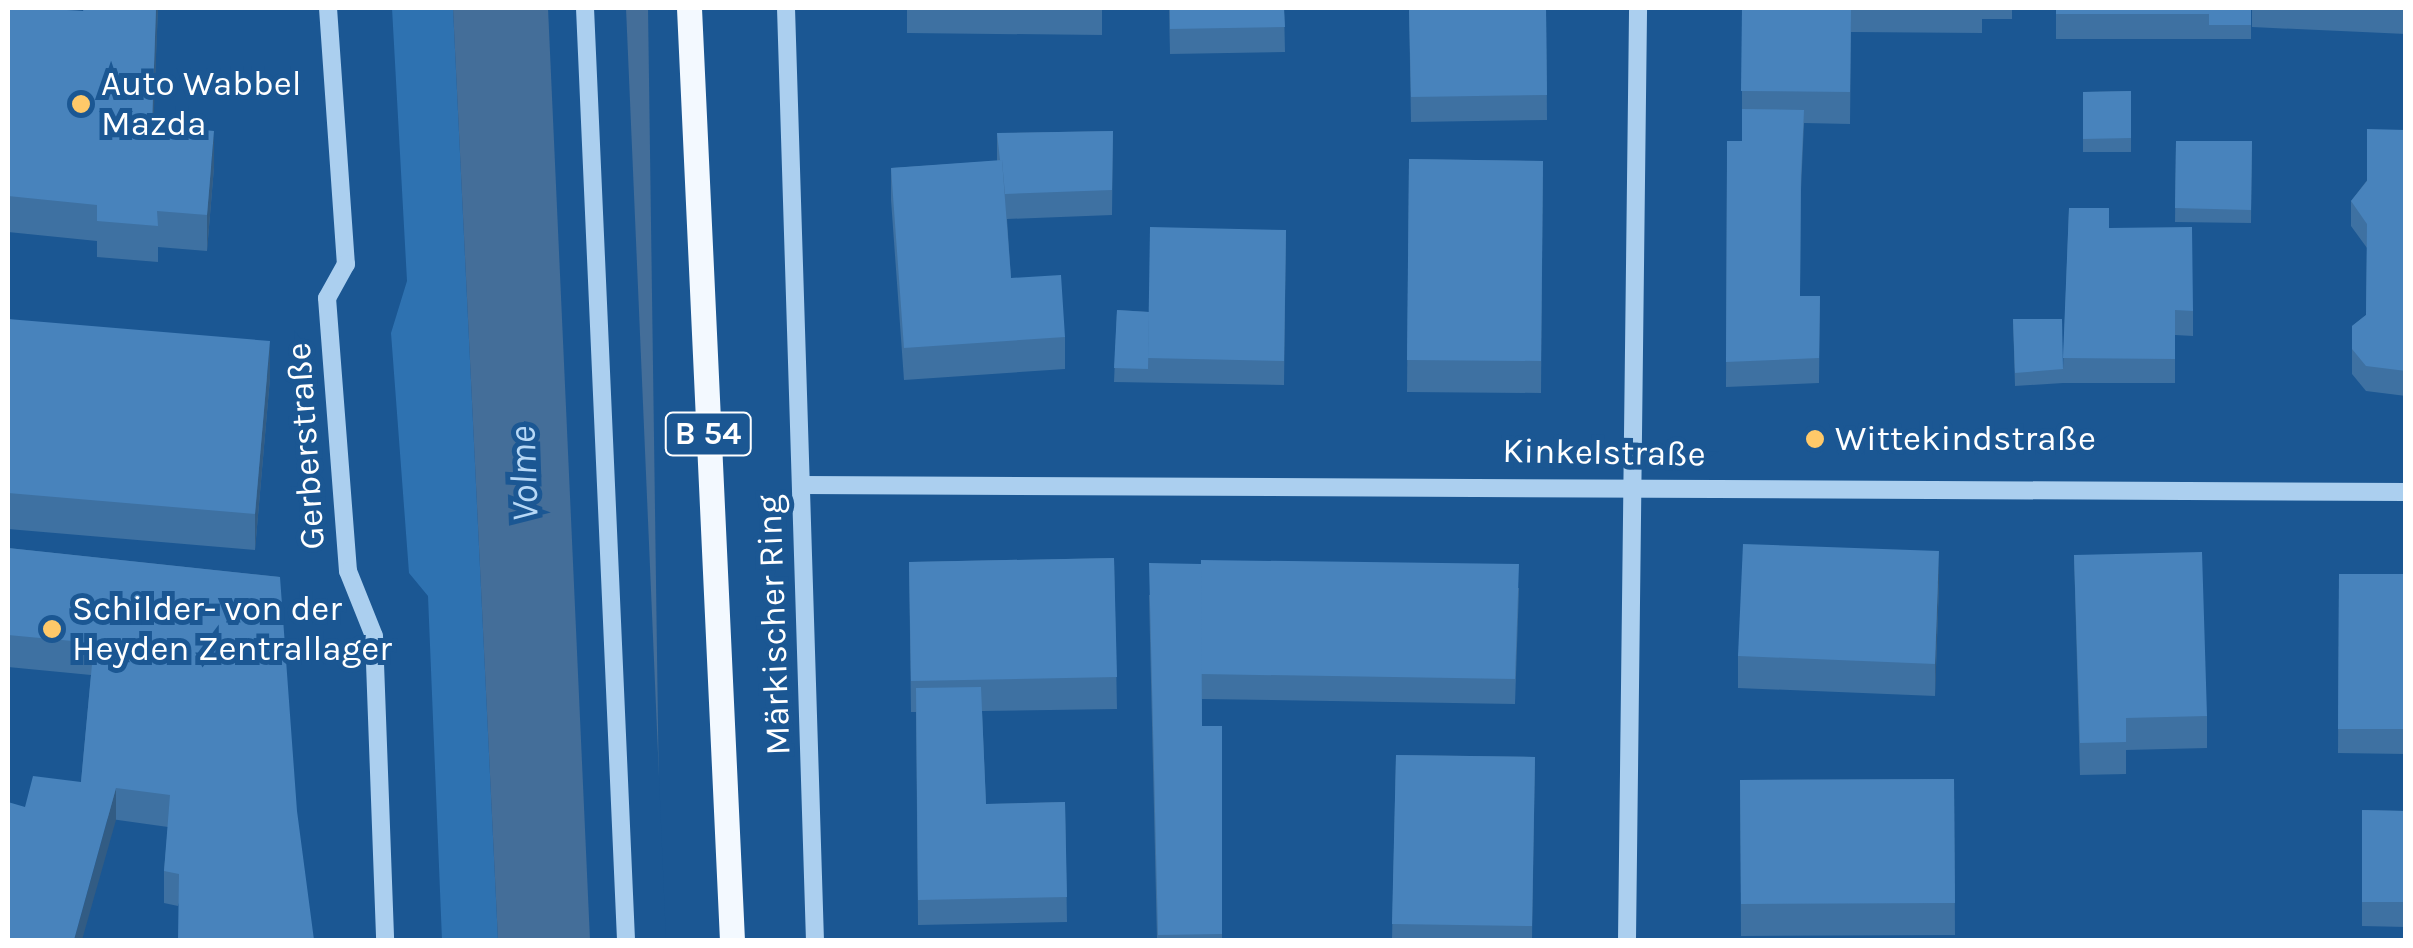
<!DOCTYPE html>
<html>
<head>
<meta charset="utf-8">
<style>
	body { margin:0 }
	#map { position:relative; width:2413px; height:948px; overflow:hidden; background:#1b5793; font-family:Karla,sans-serif }
	div>[style] { position:absolute }
	[style*='--x'] { left:calc(var(--x)*1px); top:calc(var(--y)*1px); width:calc(var(--w)*1px); rotate:calc(var(--a)*1deg) }
	.green>* { inset:0; background:#2e72b1 }
	.water>* { inset:0; background:#446e99 }
	.pier>* { inset:0; background:#1b5793 }
	.minor>* { height:18px; margin:-9px; padding:0 9px; transform-origin:9px; border-radius:9px; background:#abcfef }
	.major>* { height:25px; margin:-12.5px; padding:0 12.5px; transform-origin:12.5px; border-radius:12.5px; background:#f3f9ff }
	.wall>* { inset:0; background:#3e71a2 }
	.shaded-wall>* { inset:0; background:#325c84 }
	.building>* { inset:0; background:#4883bc }
	.dots>* { width:28px; height:28px; translate:-50% -50%; box-sizing:border-box; border:5px solid #1b5793; border-radius:50% }
	span { translate:-50% -50%; white-space:nowrap; text-align:center; line-height:1.15; -webkit-text-stroke:10px #1b5793; paint-order:stroke }
	.shield-label span { padding:2px 8px; background:#1b5793; border:2px solid; border-radius:8px; -webkit-text-stroke-width:0 }
	.shield-label { font-size:32px; color:#fff; font-weight:700 }
	.poi-label { font-size:35px; color:#fff }
	.left { translate:0 -50%; text-align:left }
	.street-label { font-size:35px; color:#fff }
	.water-label { font-size:38px; color:#b7d8f6; font-style:italic }
	.frame { position:absolute; inset:0; border:10px solid #fff; pointer-events:none }
</style>
</head>
<body>
<div id="map">
	<div class="green">
		<i style="clip-path:polygon(392px 8px,453px 8px,498px 940px,442px 940px,428px 596px,409px 573px,391px 333px,407px 281px)"></i>
	</div>
	<div class="water">
		<i style="clip-path:polygon(453px 8px,648px 8px,661px 940px,498px 940px)"></i>
	</div>
	<div class="pier">
		<i style="clip-path:polygon(548px 8px,626px 8px,666px 940px,590px 940px)"></i>
	</div>
	<div class="minor">
		<i style="--x:328;--y:8;--w:257;--a:86"></i>
		<i style="--x:346;--y:264;--w:39;--a:119"></i>
		<i style="--x:327;--y:298;--w:274;--a:85.6"></i>
		<i style="--x:348;--y:571;--w:70;--a:68.2"></i>
		<i style="--x:374;--y:636;--w:304;--a:87.9"></i>
		<i style="--x:585;--y:8;--w:933;--a:87.48"></i>
		<i style="--x:786;--y:8;--w:932;--a:88.22"></i>
		<i style="--x:802;--y:485;--w:1604;--a:0.25"></i>
		<i style="--x:1627;--y:940;--w:932;--a:-89.32"></i>
	</div>
	<div class="major">
		<i style="--x:689;--y:8;--w:933;--a:87.36"></i>
	</div>
	<div class="wall">
		<i style="clip-path:polygon(8px 8px,83px 11px,158px 8px,153px 125px,214px 167px,207px 251px,158px 247px,158px 262px,97px 257px,97px 241px,8px 232px)"></i>
		<i style="clip-path:polygon(907px 8px,1102px 8px,1102px 35px,907px 33px)"></i>
		<i style="clip-path:polygon(1169px 8px,1284px 8px,1285px 52px,1170px 54px)"></i>
		<i style="clip-path:polygon(1409px 8px,1546px 8px,1547px 120px,1411px 122px)"></i>
		<i style="clip-path:polygon(1742px 8px,2012px 8px,2012px 19px,1982px 19px,1982px 33px,1851px 32px,1850px 124px,1804px 123px,1801px 190px,1800px 296px,1820px 296px,1819px 383px,1726px 387px,1727px 141px,1742px 141px)"></i>
		<i style="clip-path:polygon(2056px 8px,2251px 8px,2251px 39px,2056px 39px)"></i>
		<i style="clip-path:polygon(2252px 8px,2406px 8px,2406px 34px,2252px 27px)"></i>
		<i style="clip-path:polygon(2131px 91px,2131px 152px,2083px 152px,2083px 92px)"></i>
		<i style="clip-path:polygon(2406px 130px,2406px 396px,2366px 391px,2352px 374px,2352px 326px,2366px 315px,2367px 248px,2351px 226px,2351px 201px)"></i>
		<i style="clip-path:polygon(1113px 131px,1112px 215px,1007px 219px,1011px 278px,1065px 337px,1065px 369px,904px 380px,891px 200px,891px 168px,997px 161px,997px 133px)"></i>
		<i style="clip-path:polygon(2176px 141px,2252px 141px,2251px 223px,2175px 222px)"></i>
		<i style="clip-path:polygon(1409px 159px,1543px 161px,1541px 393px,1407px 392px)"></i>
		<i style="clip-path:polygon(2069px 208px,2109px 228px,2193px 311px,2193px 336px,2175px 335px,2175px 383px,2063px 383px,2015px 386px,2013px 319px,2063px 369px)"></i>
		<i style="clip-path:polygon(1286px 230px,1284px 385px,1114px 382px,1117px 310px,1149px 312px)"></i>
		<i style="clip-path:polygon(8px 319px,270px 378px,255px 550px,8px 529px)"></i>
		<i style="clip-path:polygon(8px 548px,280px 577px,178px 906px,164px 903px,164px 871px,168px 827px,25px 807px,81px 782px,91px 675px,8px 667px)"></i>
		<i style="clip-path:polygon(2074px 555px,2207px 716px,2207px 748px,2126px 750px,2126px 774px,2080px 775px)"></i>
		<i style="clip-path:polygon(1114px 558px,1117px 709px,982px 711px,986px 804px,1065px 802px,1067px 922px,918px 925px,916px 712px,911px 712px,909px 562px)"></i>
		<i style="clip-path:polygon(2339px 574px,2406px 574px,2406px 754px,2338px 753px)"></i>
		<i style="clip-path:polygon(1939px 583px,1935px 696px,1738px 688px,1738px 656px)"></i>
		<i style="clip-path:polygon(1519px 588px,1515px 704px,1202px 699px,1202px 726px,1222px 726px,1222px 940px,1157px 940px,1149px 595px)"></i>
		<i style="clip-path:polygon(1396px 755px,1535px 757px,1532px 940px,1392px 940px)"></i>
		<i style="clip-path:polygon(1954px 779px,1955px 935px,1741px 936px,1740px 780px)"></i>
		<i style="clip-path:polygon(2362px 810px,2406px 811px,2406px 927px,2362px 926px)"></i>
	</div>
	<div class="shaded-wall">
		<i style="clip-path:polygon(156px 8px,158px 8px,152px 161px,152px 125px)"></i>
		<i style="clip-path:polygon(214px 131px,214px 167px,207px 251px,207px 215px)"></i>
		<i style="clip-path:polygon(270px 341px,270px 378px,255px 550px,255px 514px)"></i>
		<i style="clip-path:polygon(1939px 551px,1939px 583px,1935px 696px,1935px 664px)"></i>
		<i style="clip-path:polygon(116px 788px,116px 820px,82px 940px,74px 940px)"></i>
	</div>
	<div class="building">
		<i style="clip-path:polygon(8px 8px,35px 8px,83px 11px,84px 8px,156px 8px,152px 125px,214px 131px,207px 215px,157px 211px,158px 226px,97px 221px,97px 205px,8px 196px)"></i>
		<i style="clip-path:polygon(907px 8px,1102px 8px,1102px 10px)"></i>
		<i style="clip-path:polygon(1170px 8px,1284px 8px,1285px 27px,1170px 29px)"></i>
		<i style="clip-path:polygon(1409px 8px,1546px 8px,1547px 95px,1411px 97px)"></i>
		<i style="clip-path:polygon(1742px 8px,1851px 8px,1850px 92px,1741px 91px)"></i>
		<i style="clip-path:polygon(2056px 8px,2209px 8px,2209px 14px,2056px 14px)"></i>
		<i style="clip-path:polygon(2209px 8px,2251px 8px,2251px 25px,2209px 25px)"></i>
		<i style="clip-path:polygon(2131px 91px,2131px 138px,2083px 139px,2083px 92px)"></i>
		<i style="clip-path:polygon(1742px 109px,1804px 110px,1801px 176px,1801px 165px,1727px 165px,1727px 172px,1727px 141px,1742px 141px)"></i>
		<i style="clip-path:polygon(2367px 129px,2406px 130px,2406px 371px,2366px 366px,2352px 349px,2352px 326px,2366px 315px,2367px 224px,2351px 201px,2367px 181px)"></i>
		<i style="clip-path:polygon(1113px 131px,1112px 190px,1005px 194px,1002px 160px,1000px 160px,997px 133px)"></i>
		<i style="clip-path:polygon(2176px 141px,2252px 141px,2251px 210px,2175px 208px)"></i>
		<i style="clip-path:polygon(1409px 159px,1543px 161px,1541px 361px,1407px 360px)"></i>
		<i style="clip-path:polygon(1002px 160px,1011px 278px,1061px 275px,1065px 337px,904px 348px,891px 168px)"></i>
		<i style="clip-path:polygon(1727px 165px,1801px 165px,1800px 296px,1820px 296px,1819px 358px,1726px 362px)"></i>
		<i style="clip-path:polygon(2069px 208px,2109px 208px,2109px 228px,2192px 227px,2193px 311px,2175px 310px,2175px 359px,2063px 358px)"></i>
		<i style="clip-path:polygon(1150px 227px,1286px 230px,1284px 361px,1148px 358px)"></i>
		<i style="clip-path:polygon(1117px 310px,1149px 312px,1148px 369px,1114px 368px)"></i>
		<i style="clip-path:polygon(8px 319px,270px 341px,255px 514px,8px 493px)"></i>
		<i style="clip-path:polygon(2013px 319px,2062px 319px,2063px 369px,2015px 373px)"></i>
		<i style="clip-path:polygon(1743px 544px,1939px 551px,1935px 664px,1738px 656px)"></i>
		<i style="clip-path:polygon(8px 548px,280px 577px,297px 811px,314px 940px,178px 940px,179px 874px,164px 871px,170px 795px,116px 788px,74px 940px,8px 940px,8px 802px,25px 807px,33px 776px,81px 782px,94px 643px,8px 635px)"></i>
		<i style="clip-path:polygon(2202px 552px,2207px 716px,2126px 718px,2126px 742px,2080px 743px,2074px 555px)"></i>
		<i style="clip-path:polygon(1114px 558px,1117px 677px,911px 681px,909px 562px)"></i>
		<i style="clip-path:polygon(1201px 560px,1519px 564px,1515px 679px,1201px 674px)"></i>
		<i style="clip-path:polygon(1149px 563px,1201px 564px,1202px 726px,1222px 726px,1222px 934px,1158px 935px)"></i>
		<i style="clip-path:polygon(2339px 574px,2406px 574px,2406px 729px,2338px 729px)"></i>
		<i style="clip-path:polygon(981px 687px,986px 804px,1065px 802px,1067px 897px,918px 900px,916px 688px)"></i>
		<i style="clip-path:polygon(1396px 755px,1535px 757px,1532px 926px,1392px 924px)"></i>
		<i style="clip-path:polygon(1954px 779px,1955px 903px,1741px 904px,1740px 780px)"></i>
		<i style="clip-path:polygon(2362px 810px,2406px 811px,2406px 902px,2362px 902px)"></i>
	</div>
	<div class="dots">
		<i style="left:81px;top:104px;background:#ffc969"></i>
		<i style="left:1815px;top:439px;background:#ffc969"></i>
		<i style="left:52px;top:629px;background:#ffc969"></i>
	</div>
	<div class="shield-label">
		<span style="left:708px;top:434px">B 54</span>
	</div>
	<div class="poi-label">
		<span class="left" style="left:101px;top:104px">Auto Wabbel<br>Mazda</span>
		<span class="left" style="left:1835px;top:439px">Wittekindstraße</span>
		<span class="left" style="left:72px;top:629px">Schilder- von der<br>Heyden Zentrallager</span>
	</div>
	<div class="street-label">
		<span style="left:306px;top:446px;rotate:-94deg">Gerberstraße</span>
		<span style="left:1604px;top:453px;rotate:1deg">Kinkelstraße</span>
		<span style="left:774px;top:625px;rotate:-92deg">Märkischer Ring</span>
	</div>
	<div class="water-label">
		<span style="left:524px;top:474px;rotate:-92deg">Volme</span>
	</div>
	<div class="frame"></div>
</div>
</body>
</html>
